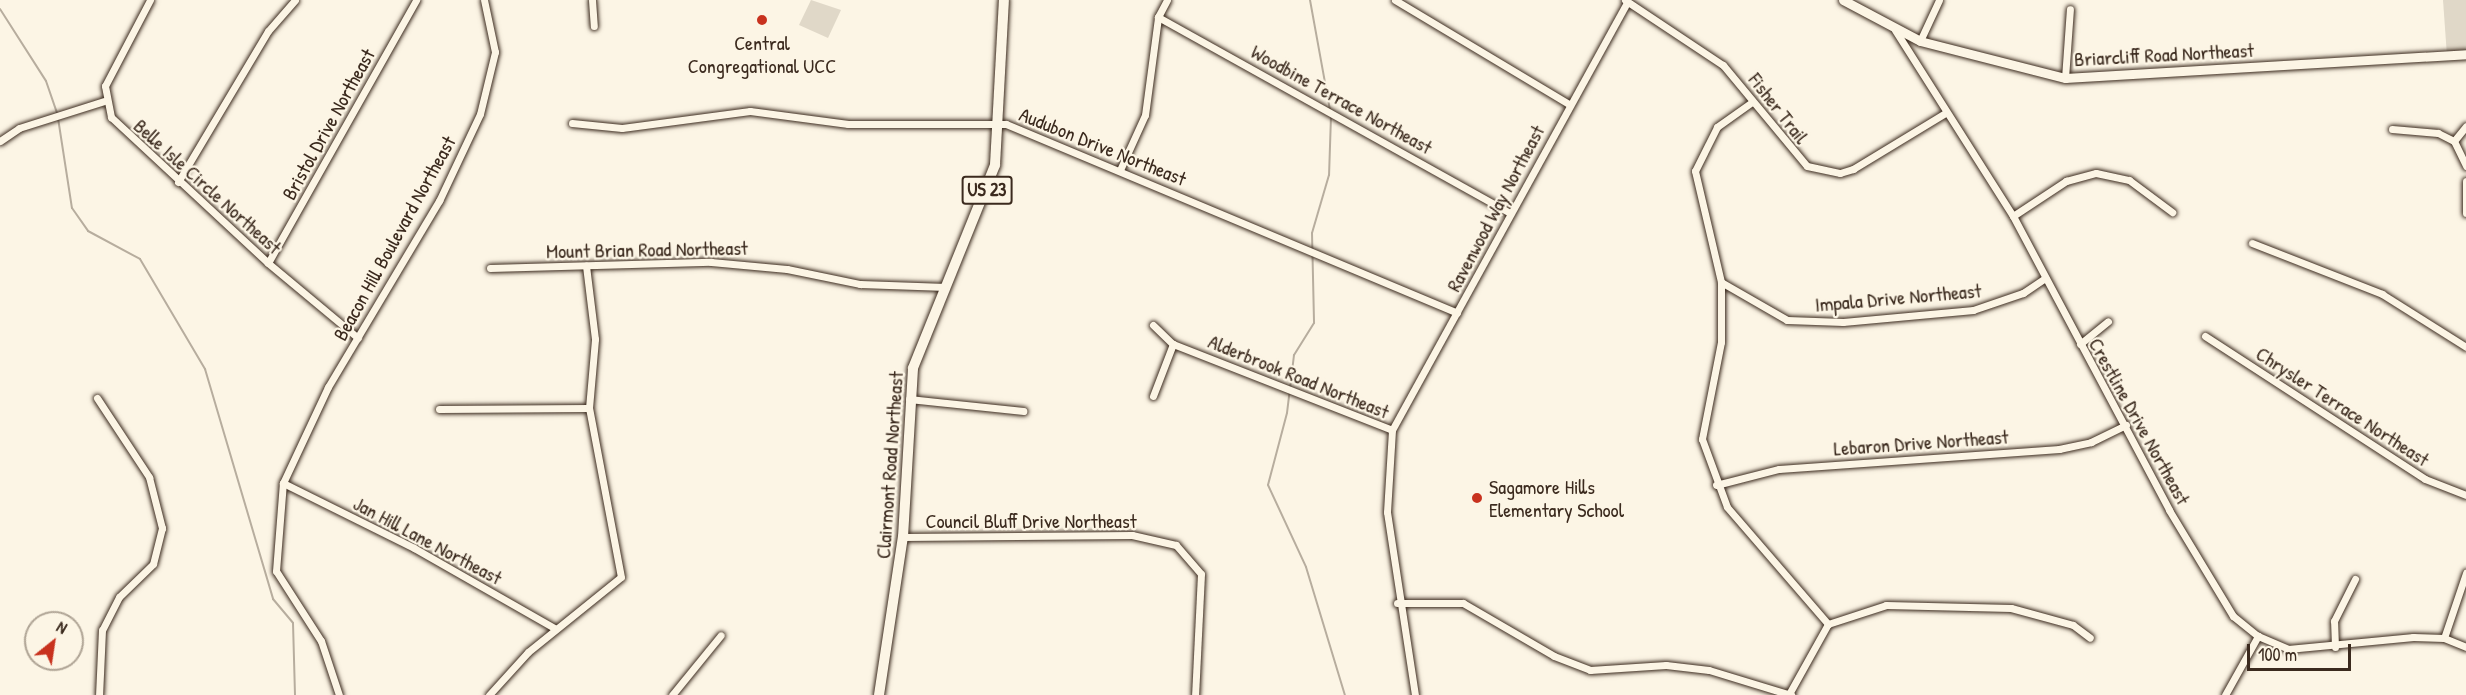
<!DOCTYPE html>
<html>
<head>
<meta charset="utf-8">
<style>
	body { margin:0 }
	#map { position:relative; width:2466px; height:695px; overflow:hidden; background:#fcf5e5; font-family:"Patrick Hand",sans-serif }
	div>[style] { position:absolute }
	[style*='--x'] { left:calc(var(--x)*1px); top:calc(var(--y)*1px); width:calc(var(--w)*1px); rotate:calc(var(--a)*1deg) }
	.green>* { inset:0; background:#e0d8c8 }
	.stream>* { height:2px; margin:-1px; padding:0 1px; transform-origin:1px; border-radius:1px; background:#b7ad9e }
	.roads { filter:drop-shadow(0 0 2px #3b2a1e) drop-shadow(0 0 2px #3b2a1e) }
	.street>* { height:7px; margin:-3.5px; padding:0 3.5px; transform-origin:3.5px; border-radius:3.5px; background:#fcf5e5 }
	.secondary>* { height:9px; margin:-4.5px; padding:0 4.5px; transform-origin:4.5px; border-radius:4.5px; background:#fcf5e5 }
	.primary>* { height:10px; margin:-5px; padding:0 5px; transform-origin:5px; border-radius:5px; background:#fcf5e5 }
	.dots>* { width:16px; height:16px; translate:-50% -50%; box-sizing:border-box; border:3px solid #fcf5e5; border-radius:50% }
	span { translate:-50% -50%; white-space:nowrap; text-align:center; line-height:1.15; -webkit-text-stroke:4.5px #fcf5e5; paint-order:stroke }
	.shield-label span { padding:2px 4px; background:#fcf5e5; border:2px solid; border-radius:4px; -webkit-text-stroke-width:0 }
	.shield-label { font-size:18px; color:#3b2a1e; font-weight:700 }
	.poi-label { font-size:20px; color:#3b2a1e }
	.left { translate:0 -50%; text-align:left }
	.street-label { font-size:20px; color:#3b2a1e }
	.north { position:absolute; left:24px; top:611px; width:60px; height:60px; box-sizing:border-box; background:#fcf5e5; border:2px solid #afa495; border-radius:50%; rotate:30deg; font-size:16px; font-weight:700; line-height:24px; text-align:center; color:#3b2a1e }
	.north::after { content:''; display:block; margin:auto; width:21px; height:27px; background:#c8321e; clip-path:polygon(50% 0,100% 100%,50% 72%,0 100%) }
	.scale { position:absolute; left:2247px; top:644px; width:104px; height:27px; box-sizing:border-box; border:3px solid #3b2a1e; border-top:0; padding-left:8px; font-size:18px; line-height:21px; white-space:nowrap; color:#3b2a1e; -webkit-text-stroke:4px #fcf5e5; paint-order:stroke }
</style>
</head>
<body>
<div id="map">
	<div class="green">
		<i style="clip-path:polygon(811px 0,841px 10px,828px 38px,799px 25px)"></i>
		<i style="clip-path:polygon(2443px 0,2466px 0,2466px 54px,2447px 56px)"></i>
	</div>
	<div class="stream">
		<i style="--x:1310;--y:0;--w:112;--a:79.7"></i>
		<i style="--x:0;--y:9;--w:85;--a:57.4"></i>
		<i style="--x:46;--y:81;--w:34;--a:71"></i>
		<i style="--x:1331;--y:116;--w:59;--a:91.9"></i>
		<i style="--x:1329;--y:175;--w:60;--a:106.3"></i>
		<i style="--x:1312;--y:233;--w:90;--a:88.7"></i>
		<i style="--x:1314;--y:323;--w:38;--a:122"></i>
		<i style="--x:1294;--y:355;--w:58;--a:96.9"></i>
		<i style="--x:1287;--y:413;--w:74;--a:104.8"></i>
		<i style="--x:1268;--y:485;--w:90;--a:65.1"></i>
		<i style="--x:1306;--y:567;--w:134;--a:73.1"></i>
		<i style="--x:58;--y:118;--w:91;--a:81.2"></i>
		<i style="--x:72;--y:208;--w:28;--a:55"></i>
		<i style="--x:88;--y:231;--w:59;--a:28.3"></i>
		<i style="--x:140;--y:259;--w:128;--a:59.4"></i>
		<i style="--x:205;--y:369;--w:240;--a:73.5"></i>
		<i style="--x:273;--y:599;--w:31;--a:50"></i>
		<i style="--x:293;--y:623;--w:72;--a:88.4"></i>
	</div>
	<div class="roads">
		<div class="street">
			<i style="--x:150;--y:0;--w:97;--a:117.6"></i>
			<i style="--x:105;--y:86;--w:32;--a:79"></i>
			<i style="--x:111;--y:117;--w:214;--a:42.9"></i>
			<i style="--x:268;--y:263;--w:117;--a:39.8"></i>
			<i style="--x:592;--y:0;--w:26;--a:86"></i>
			<i style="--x:1395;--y:0;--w:203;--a:30.9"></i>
			<i style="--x:1625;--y:0;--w:118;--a:33.6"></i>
			<i style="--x:1723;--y:65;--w:131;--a:50.3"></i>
			<i style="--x:1807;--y:166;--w:34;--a:12"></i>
			<i style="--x:1840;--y:173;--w:14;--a:-17"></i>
			<i style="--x:1853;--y:169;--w:108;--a:-31.3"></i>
			<i style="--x:1158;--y:17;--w:402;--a:29.1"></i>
			<i style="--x:1895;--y:30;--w:220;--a:57.6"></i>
			<i style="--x:2013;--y:216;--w:333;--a:62"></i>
			<i style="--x:2169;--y:510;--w:124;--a:58.9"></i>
			<i style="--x:2233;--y:616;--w:32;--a:39"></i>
			<i style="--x:2258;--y:636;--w:33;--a:23"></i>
			<i style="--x:2288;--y:649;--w:126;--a:-5.5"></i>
			<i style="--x:2413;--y:637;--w:31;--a:2"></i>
			<i style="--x:2444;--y:638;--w:24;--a:22"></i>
			<i style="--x:1920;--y:41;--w:45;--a:-65.1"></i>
			<i style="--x:2065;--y:78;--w:69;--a:-85.9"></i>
			<i style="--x:1752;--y:102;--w:43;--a:144.5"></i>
			<i style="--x:1717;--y:127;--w:49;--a:116.6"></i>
			<i style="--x:1695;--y:171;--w:114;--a:76.8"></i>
			<i style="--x:1721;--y:282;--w:60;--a:90"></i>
			<i style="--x:1721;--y:342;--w:99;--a:101.1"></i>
			<i style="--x:1702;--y:439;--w:72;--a:69.8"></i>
			<i style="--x:1727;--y:507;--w:155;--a:49.2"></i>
			<i style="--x:572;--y:123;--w:50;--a:5.7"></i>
			<i style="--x:622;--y:128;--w:129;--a:-7.6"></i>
			<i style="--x:750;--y:111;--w:99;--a:7.6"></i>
			<i style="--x:848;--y:124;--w:158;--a:0"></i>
			<i style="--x:1006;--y:124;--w:489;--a:22.7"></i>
			<i style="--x:2392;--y:129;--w:46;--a:5"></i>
			<i style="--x:2438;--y:133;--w:18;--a:27"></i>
			<i style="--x:2454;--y:141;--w:28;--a:64"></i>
			<i style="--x:0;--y:141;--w:23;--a:-34"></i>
			<i style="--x:19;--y:128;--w:89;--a:-17.6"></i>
			<i style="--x:2454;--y:141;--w:19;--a:-51"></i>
			<i style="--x:1120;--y:170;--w:60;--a:-65.6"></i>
			<i style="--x:1145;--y:115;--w:99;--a:-82.4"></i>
			<i style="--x:1158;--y:17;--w:19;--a:-62"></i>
			<i style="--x:2466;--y:181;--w:32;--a:90"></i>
			<i style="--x:178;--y:182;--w:176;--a:-59.2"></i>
			<i style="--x:268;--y:31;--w:41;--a:-48.9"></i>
			<i style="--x:2013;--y:216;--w:64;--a:-33.4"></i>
			<i style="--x:2066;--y:181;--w:31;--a:-15"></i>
			<i style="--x:2096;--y:173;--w:34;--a:12"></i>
			<i style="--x:2129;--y:180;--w:54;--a:36.7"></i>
			<i style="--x:2252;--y:243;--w:140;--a:21.4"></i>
			<i style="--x:2382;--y:294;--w:99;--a:32.2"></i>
			<i style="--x:268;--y:263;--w:302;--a:-60.6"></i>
			<i style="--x:490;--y:268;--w:221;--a:-1.6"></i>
			<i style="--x:711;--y:262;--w:76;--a:5.3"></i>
			<i style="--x:787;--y:269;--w:75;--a:11.6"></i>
			<i style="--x:860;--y:284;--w:86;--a:2"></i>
			<i style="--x:1721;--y:282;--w:76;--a:29.9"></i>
			<i style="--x:1787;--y:320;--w:56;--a:2"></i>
			<i style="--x:1843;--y:322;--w:131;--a:-5.3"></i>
			<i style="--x:1973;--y:310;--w:53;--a:-18.8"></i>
			<i style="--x:2023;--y:293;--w:27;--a:-34"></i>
			<i style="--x:1153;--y:325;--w:28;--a:44"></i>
			<i style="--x:1173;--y:344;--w:235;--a:21.4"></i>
			<i style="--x:2205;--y:336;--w:262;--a:33"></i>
			<i style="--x:2425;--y:479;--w:44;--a:21.3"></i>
			<i style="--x:2080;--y:344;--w:36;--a:-39"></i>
			<i style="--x:1153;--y:396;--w:56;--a:-69"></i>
			<i style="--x:97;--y:398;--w:95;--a:56.6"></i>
			<i style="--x:149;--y:477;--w:53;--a:75.7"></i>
			<i style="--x:162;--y:528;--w:37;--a:104"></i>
			<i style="--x:153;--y:564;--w:47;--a:135.9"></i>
			<i style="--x:119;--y:597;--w:37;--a:117"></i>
			<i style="--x:102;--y:630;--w:65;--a:92.6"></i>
			<i style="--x:909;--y:399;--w:115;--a:6"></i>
			<i style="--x:439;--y:409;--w:150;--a:-0.4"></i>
			<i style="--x:283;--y:483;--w:146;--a:26.4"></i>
			<i style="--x:414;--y:548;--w:163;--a:29.7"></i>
			<i style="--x:1716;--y:485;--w:65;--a:-14.3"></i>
			<i style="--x:1779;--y:469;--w:281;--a:-4.1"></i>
			<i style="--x:2059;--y:449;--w:33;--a:-12"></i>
			<i style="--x:2091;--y:442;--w:39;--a:-26"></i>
			<i style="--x:903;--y:537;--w:229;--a:-0.5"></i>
			<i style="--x:1132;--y:535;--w:45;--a:12.8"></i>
			<i style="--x:1176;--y:545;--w:38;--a:49"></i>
			<i style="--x:1201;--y:574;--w:121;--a:92.8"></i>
			<i style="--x:1397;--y:603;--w:66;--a:0"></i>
			<i style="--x:1463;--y:603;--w:105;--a:30.2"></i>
			<i style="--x:1554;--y:656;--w:39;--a:21"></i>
			<i style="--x:1590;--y:670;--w:76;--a:-3.8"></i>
			<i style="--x:1666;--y:665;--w:43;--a:6.6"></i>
			<i style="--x:1709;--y:670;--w:86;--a:17"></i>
			<i style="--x:2444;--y:638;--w:69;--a:-71.3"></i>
			<i style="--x:2335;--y:647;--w:26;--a:-92"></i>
			<i style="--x:2334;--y:621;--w:47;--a:-63.4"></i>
			<i style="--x:1789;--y:694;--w:80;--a:-60.9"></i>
			<i style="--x:1828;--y:624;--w:61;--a:-18.1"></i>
			<i style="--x:1886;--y:605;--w:125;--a:1.4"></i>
			<i style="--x:2011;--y:608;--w:64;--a:15.3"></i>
			<i style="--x:2073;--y:625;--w:21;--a:37"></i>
			<i style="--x:339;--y:695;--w:57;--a:-108.4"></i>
			<i style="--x:321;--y:641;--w:83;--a:-122.7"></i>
			<i style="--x:276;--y:571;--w:88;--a:-85.5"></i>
			<i style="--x:283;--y:483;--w:106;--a:-64.9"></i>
			<i style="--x:328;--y:387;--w:217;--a:-59.2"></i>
			<i style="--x:439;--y:201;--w:96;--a:-64.8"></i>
			<i style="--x:480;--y:114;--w:64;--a:-76.4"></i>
			<i style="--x:495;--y:52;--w:53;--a:-101.9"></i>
			<i style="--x:489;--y:695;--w:58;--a:-47.8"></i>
			<i style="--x:528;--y:652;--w:119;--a:-38.9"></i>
			<i style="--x:621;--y:577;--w:172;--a:-100.7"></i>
			<i style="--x:589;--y:408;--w:69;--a:-85"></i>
			<i style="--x:595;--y:339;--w:74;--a:-97"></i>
			<i style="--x:672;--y:695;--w:77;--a:-50.8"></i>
			<i style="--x:1415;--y:695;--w:185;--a:-98.7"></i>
			<i style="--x:1387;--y:512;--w:82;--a:-86.5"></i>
			<i style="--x:1392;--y:430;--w:488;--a:-61.2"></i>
			<i style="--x:2225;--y:695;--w:68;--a:-60.8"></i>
		</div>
		<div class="secondary">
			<i style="--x:1843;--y:0;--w:87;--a:28"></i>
			<i style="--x:1920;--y:41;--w:150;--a:14.3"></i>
			<i style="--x:2065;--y:78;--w:402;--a:-3.4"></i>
		</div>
		<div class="primary">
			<i style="--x:879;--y:695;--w:160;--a:-81.4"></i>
			<i style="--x:903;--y:537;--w:169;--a:-86.6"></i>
			<i style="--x:913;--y:368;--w:219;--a:-68"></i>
			<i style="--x:995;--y:165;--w:165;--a:-86.9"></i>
		</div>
	</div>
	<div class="dots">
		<i style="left:762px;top:20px;background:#c8321e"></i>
		<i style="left:1477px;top:498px;background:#c8321e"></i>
	</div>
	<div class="shield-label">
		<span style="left:987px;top:190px">US 23</span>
	</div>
	<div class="poi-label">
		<span style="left:762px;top:54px">Central<br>Congregational UCC</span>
		<span class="left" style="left:1489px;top:498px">Sagamore Hills<br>Elementary School</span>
	</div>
	<div class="street-label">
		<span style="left:2164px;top:54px;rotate:-3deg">Briarcliff Road Northeast</span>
		<span style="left:1342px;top:99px;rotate:29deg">Woodbine Terrace Northeast</span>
		<span style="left:1779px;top:108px;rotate:52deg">Fisher Trail</span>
		<span style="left:328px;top:124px;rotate:-61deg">Bristol Drive Northeast</span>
		<span style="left:1103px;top:146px;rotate:22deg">Audubon Drive Northeast</span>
		<span style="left:208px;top:186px;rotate:42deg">Belle Isle Circle Northeast</span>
		<span style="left:1495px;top:208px;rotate:-62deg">Ravenwood Way Northeast</span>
		<span style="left:394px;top:238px;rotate:-61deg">Beacon Hill Boulevard Northeast</span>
		<span style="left:647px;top:249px;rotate:-1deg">Mount Brian Road Northeast</span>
		<span style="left:1898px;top:297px;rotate:-5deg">Impala Drive Northeast</span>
		<span style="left:1299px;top:376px;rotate:22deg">Alderbrook Road Northeast</span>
		<span style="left:2343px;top:406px;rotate:33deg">Chrysler Terrace Northeast</span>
		<span style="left:2140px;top:421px;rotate:61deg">Crestline Drive Northeast</span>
		<span style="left:1921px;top:442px;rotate:-4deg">Lebaron Drive Northeast</span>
		<span style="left:889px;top:465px;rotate:-86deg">Clairmont Road Northeast</span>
		<span style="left:1031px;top:520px">Council Bluff Drive Northeast</span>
		<span style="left:428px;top:540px;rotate:28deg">Jan Hill Lane Northeast</span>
	</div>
	<div class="north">N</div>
	<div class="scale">100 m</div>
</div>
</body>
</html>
